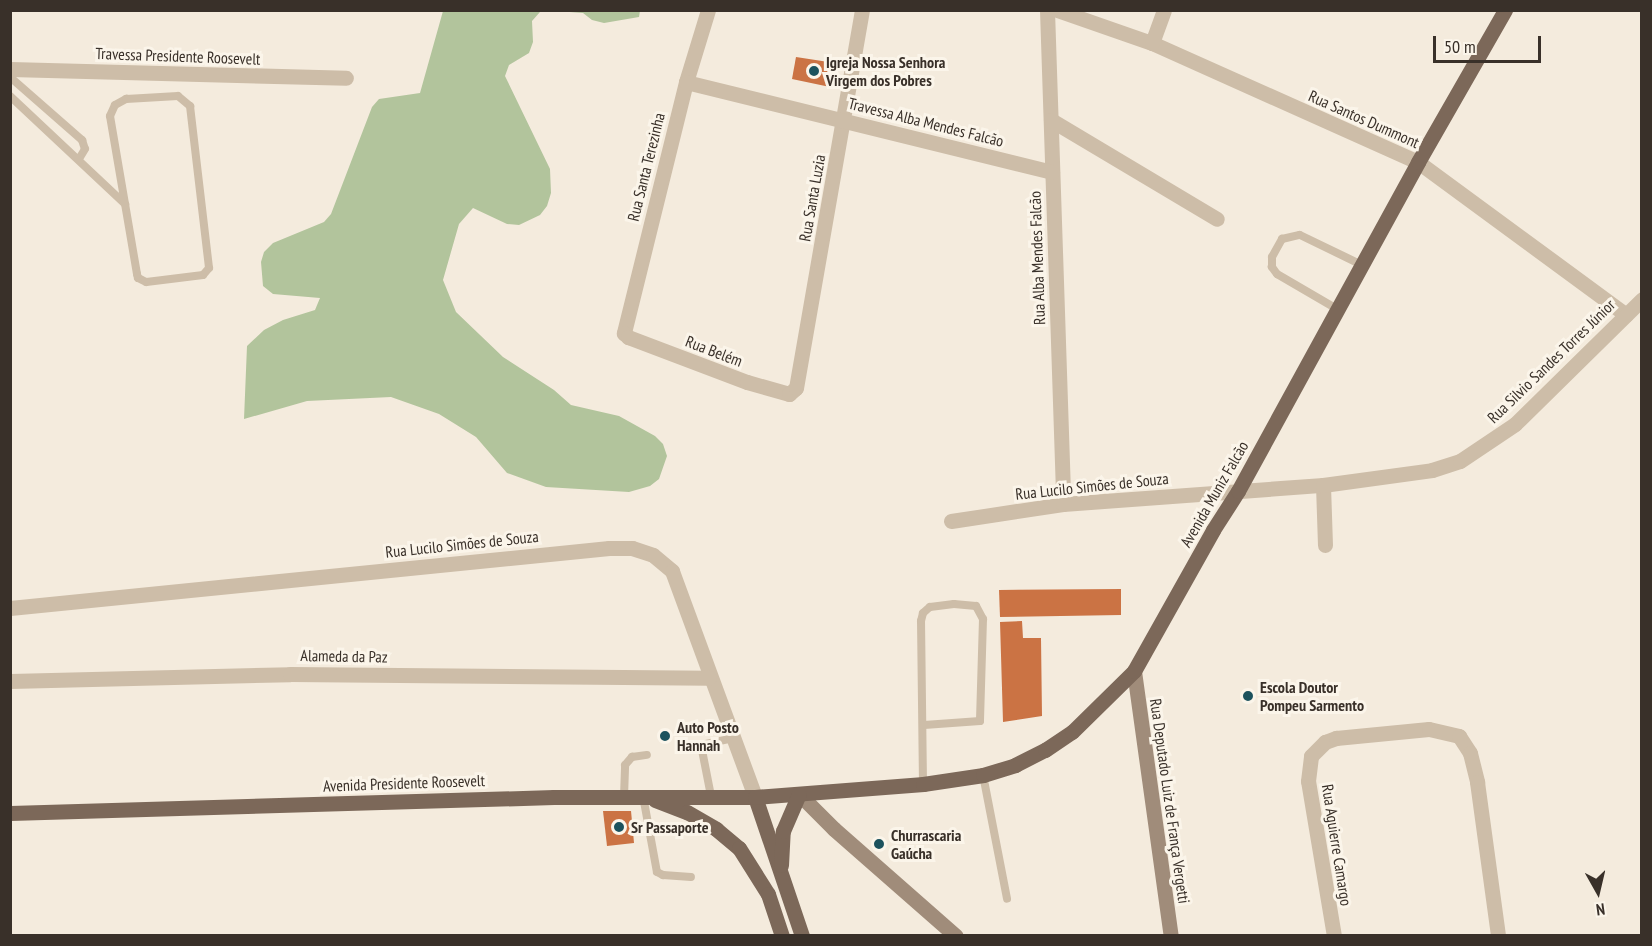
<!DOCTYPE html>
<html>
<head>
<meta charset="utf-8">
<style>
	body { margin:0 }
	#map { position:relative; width:1652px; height:946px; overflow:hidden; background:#f4ebdd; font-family:"PT Sans Narrow",sans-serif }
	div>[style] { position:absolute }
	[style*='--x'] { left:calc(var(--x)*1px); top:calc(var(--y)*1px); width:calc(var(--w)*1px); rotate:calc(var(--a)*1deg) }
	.green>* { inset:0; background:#b2c49c }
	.building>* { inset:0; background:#cb7344 }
	.service>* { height:8px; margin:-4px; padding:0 4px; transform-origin:4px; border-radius:4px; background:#cdbda8 }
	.minor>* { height:15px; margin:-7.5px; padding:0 7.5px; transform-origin:7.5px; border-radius:7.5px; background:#cdbda8 }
	.secondary>* { height:15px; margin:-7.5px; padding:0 7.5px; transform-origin:7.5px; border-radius:7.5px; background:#a08c7a }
	.primary>* { height:15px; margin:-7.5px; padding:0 7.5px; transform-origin:7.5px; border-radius:7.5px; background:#7c6859 }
	.dots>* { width:16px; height:16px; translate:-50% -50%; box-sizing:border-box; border:3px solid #fbf5ea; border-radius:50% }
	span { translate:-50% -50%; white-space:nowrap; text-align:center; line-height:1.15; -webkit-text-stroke:6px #fbf5ea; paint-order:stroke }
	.street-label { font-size:16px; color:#393029 }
	.poi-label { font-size:16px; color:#393029; font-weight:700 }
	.left { translate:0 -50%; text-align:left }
	.frame { position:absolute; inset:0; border:12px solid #393029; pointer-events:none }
	.north { position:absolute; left:1568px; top:862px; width:60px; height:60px; -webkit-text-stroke:4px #fbf5ea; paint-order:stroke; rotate:172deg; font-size:16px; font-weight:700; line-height:24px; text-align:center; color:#393029 }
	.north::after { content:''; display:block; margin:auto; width:21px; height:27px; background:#393029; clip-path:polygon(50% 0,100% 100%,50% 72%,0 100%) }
	.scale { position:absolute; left:1433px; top:36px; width:108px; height:27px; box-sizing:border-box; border:3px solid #393029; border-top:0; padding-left:8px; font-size:18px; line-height:21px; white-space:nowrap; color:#393029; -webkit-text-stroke:4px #fbf5ea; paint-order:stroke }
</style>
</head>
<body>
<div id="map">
	<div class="green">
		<i style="clip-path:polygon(443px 11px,640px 11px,639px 17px,604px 23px,592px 20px,583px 13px,556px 11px,540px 12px,532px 21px,533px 42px,529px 53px,509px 65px,505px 76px,550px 169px,551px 193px,547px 206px,540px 215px,519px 225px,507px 224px,473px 208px,459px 224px,443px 280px,456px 312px,503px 357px,554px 390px,571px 405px,619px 416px,655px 436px,663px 444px,667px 456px,659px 479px,650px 486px,629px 492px,546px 487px,507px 473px,476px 437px,439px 414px,391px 397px,307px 401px,244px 419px,247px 346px,264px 330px,283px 320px,315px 310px,320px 298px,273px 294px,263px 286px,261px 262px,264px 252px,273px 243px,324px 222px,331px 214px,372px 107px,379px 99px,420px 93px)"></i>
	</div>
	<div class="building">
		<i style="clip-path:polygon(796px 57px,835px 63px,830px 87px,792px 79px)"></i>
		<i style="clip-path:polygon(1121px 589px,1121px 615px,1000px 617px,999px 590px)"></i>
		<i style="clip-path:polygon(1022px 621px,1023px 638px,1041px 638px,1042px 716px,1003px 722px,1000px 622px)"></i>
		<i style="clip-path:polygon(603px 811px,631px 811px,634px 843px,607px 846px)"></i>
	</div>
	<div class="service">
		<i style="--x:10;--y:77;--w:96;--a:41.2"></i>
		<i style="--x:82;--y:140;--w:9;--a:72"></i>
		<i style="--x:85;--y:149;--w:12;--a:121"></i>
		<i style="--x:10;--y:96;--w:158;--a:43.2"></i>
		<i style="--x:178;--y:96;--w:16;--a:40"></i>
		<i style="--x:190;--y:106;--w:163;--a:83.3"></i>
		<i style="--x:209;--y:268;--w:9;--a:131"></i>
		<i style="--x:203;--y:275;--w:57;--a:173"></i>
		<i style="--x:146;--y:282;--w:9;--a:-153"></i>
		<i style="--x:138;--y:278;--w:4;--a:-104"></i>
		<i style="--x:137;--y:274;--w:160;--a:-99.7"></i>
		<i style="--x:110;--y:116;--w:12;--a:-66"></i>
		<i style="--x:115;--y:105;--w:13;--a:-29"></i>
		<i style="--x:126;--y:99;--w:52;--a:-3.3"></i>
		<i style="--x:1337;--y:309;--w:69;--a:-149.7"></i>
		<i style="--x:1277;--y:274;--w:9;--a:-126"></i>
		<i style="--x:1272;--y:267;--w:10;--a:-90"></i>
		<i style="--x:1272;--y:257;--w:21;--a:-61"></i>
		<i style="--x:1282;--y:239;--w:18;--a:-13"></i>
		<i style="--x:1300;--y:235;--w:69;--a:25.8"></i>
		<i style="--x:701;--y:745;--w:33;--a:-12"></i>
		<i style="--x:685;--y:748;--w:16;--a:-11"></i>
		<i style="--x:701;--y:745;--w:52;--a:78.9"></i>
		<i style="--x:983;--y:775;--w:126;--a:79"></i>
		<i style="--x:923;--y:784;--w:163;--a:-90.7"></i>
		<i style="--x:921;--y:621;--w:8;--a:-76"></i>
		<i style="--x:923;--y:613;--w:9;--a:-41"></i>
		<i style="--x:930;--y:607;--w:24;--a:-7"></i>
		<i style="--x:954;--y:604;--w:22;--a:5"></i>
		<i style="--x:976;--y:606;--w:15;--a:62"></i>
		<i style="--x:983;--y:619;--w:102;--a:91.7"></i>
		<i style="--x:980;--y:721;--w:56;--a:175.9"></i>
		<i style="--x:643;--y:796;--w:77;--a:79.6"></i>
		<i style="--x:657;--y:872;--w:7;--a:27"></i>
		<i style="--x:663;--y:875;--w:28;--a:4"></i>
		<i style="--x:624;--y:797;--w:32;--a:-88"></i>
		<i style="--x:625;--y:765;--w:11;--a:-49"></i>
		<i style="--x:632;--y:757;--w:15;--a:-8"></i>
	</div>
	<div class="minor">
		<i style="--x:708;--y:10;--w:75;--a:107"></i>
		<i style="--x:686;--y:82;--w:259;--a:103.9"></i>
		<i style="--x:624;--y:333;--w:6;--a:45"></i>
		<i style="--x:628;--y:337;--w:127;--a:20.7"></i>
		<i style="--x:747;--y:382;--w:44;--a:15.9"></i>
		<i style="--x:789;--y:394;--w:9;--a:-41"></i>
		<i style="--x:796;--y:388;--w:384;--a:-80.1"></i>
		<i style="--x:1047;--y:10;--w:494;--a:88.1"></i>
		<i style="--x:1057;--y:10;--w:101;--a:19.2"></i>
		<i style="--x:1152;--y:43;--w:291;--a:24.1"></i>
		<i style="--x:1418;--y:162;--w:258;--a:36.3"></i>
		<i style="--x:1152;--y:43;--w:35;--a:-70"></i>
		<i style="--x:10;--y:69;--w:336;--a:1.5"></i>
		<i style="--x:686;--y:82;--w:377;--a:13.8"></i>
		<i style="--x:1051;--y:120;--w:193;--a:30.8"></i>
		<i style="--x:1323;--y:485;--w:60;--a:88.1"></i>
		<i style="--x:951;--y:521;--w:113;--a:-8.6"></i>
		<i style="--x:1063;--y:504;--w:261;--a:-4.2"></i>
		<i style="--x:1323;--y:485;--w:110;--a:-7.8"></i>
		<i style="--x:1432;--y:470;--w:29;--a:-18"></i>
		<i style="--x:1460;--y:461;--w:66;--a:-33.9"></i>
		<i style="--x:1515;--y:424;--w:178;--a:-44.5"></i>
		<i style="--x:10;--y:608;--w:602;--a:-5.72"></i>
		<i style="--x:609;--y:548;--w:23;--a:0"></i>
		<i style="--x:632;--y:548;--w:22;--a:18"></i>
		<i style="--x:653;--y:555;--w:25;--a:40"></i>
		<i style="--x:672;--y:571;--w:241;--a:69.8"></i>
		<i style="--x:10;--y:681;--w:280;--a:-1.4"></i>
		<i style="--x:290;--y:674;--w:419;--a:0.5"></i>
		<i style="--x:1334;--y:936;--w:157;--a:-99.5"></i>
		<i style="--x:1308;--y:781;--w:25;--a:-83"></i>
		<i style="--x:1311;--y:756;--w:20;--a:-45"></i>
		<i style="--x:1325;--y:742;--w:12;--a:-20"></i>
		<i style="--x:1336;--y:738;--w:93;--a:-5.5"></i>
		<i style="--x:1429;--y:729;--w:31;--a:13"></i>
		<i style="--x:1459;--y:736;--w:20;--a:57"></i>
		<i style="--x:1470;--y:753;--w:30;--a:76"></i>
		<i style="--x:1477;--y:782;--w:155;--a:82.2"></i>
	</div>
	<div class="secondary">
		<i style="--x:1134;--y:671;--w:268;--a:82.1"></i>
		<i style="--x:799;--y:794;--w:49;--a:45"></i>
		<i style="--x:834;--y:829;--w:162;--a:41.3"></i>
	</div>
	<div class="primary">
		<i style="--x:755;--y:797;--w:147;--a:71.3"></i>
		<i style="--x:655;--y:800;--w:34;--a:21"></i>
		<i style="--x:687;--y:812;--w:34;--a:30"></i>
		<i style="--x:716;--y:829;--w:30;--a:40"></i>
		<i style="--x:739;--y:848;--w:54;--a:57.8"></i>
		<i style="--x:768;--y:894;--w:44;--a:71.6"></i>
		<i style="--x:10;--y:813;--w:544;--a:-1.68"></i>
		<i style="--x:554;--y:797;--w:201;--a:0"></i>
		<i style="--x:755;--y:797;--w:169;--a:-4.4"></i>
		<i style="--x:923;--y:784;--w:61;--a:-8.5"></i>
		<i style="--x:983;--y:775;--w:34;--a:-17"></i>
		<i style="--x:1015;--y:765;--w:34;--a:-27"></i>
		<i style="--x:1045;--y:750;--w:32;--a:-34"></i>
		<i style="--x:1072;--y:732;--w:87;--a:-44.5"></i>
		<i style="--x:1134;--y:671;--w:162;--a:-60.7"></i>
		<i style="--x:1213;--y:530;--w:46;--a:-57.3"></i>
		<i style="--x:1238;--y:491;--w:375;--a:-61.3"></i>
		<i style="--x:1418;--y:162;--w:175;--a:-60.2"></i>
		<i style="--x:781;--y:865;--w:34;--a:-87"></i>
		<i style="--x:783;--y:831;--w:40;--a:-66.6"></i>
	</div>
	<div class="dots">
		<i style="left:814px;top:71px;background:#1c525d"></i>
		<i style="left:1248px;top:696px;background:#1c525d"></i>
		<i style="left:665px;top:736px;background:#1c525d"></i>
		<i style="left:619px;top:827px;background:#1c525d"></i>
		<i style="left:879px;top:844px;background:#1c525d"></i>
	</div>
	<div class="street-label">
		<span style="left:178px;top:56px;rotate:2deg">Travessa Presidente Roosevelt</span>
		<span style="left:1364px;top:119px;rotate:24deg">Rua Santos Dummont</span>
		<span style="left:926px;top:122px;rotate:14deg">Travessa Alba Mendes Falcão</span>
		<span style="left:646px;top:167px;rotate:-76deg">Rua Santa Terezinha</span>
		<span style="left:812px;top:198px;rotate:-80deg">Rua Santa Luzia</span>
		<span style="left:1037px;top:258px;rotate:-92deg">Rua Alba Mendes Falcão</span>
		<span style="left:714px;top:351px;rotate:21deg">Rua Belém</span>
		<span style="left:1551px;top:361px;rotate:-44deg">Rua Silvio Sandes Torres Júnior</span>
		<span style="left:1092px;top:486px;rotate:-6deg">Rua Lucilo Simões de Souza</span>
		<span style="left:1214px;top:494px;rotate:-60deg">Avenida Muniz Falcão</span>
		<span style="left:462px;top:544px;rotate:-6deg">Rua Lucilo Simões de Souza</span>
		<span style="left:344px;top:656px;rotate:1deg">Alameda da Paz</span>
		<span style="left:404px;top:783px;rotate:-2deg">Avenida Presidente Roosevelt</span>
		<span style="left:1170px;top:801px;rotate:82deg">Rua Deputado Luiz de França Vergetti</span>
		<span style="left:1337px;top:845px;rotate:81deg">Rua Aguierre Camargo</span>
	</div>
	<div class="poi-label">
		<span class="left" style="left:826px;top:71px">Igreja Nossa Senhora<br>Virgem dos Pobres</span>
		<span class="left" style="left:1260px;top:696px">Escola Doutor<br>Pompeu Sarmento</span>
		<span class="left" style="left:677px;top:736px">Auto Posto<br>Hannah</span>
		<span class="left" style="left:631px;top:827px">Sr Passaporte</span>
		<span class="left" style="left:891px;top:844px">Churrascaria<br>Gaúcha</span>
	</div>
	<div class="frame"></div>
	<div class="north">N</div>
	<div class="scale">50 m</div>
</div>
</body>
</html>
